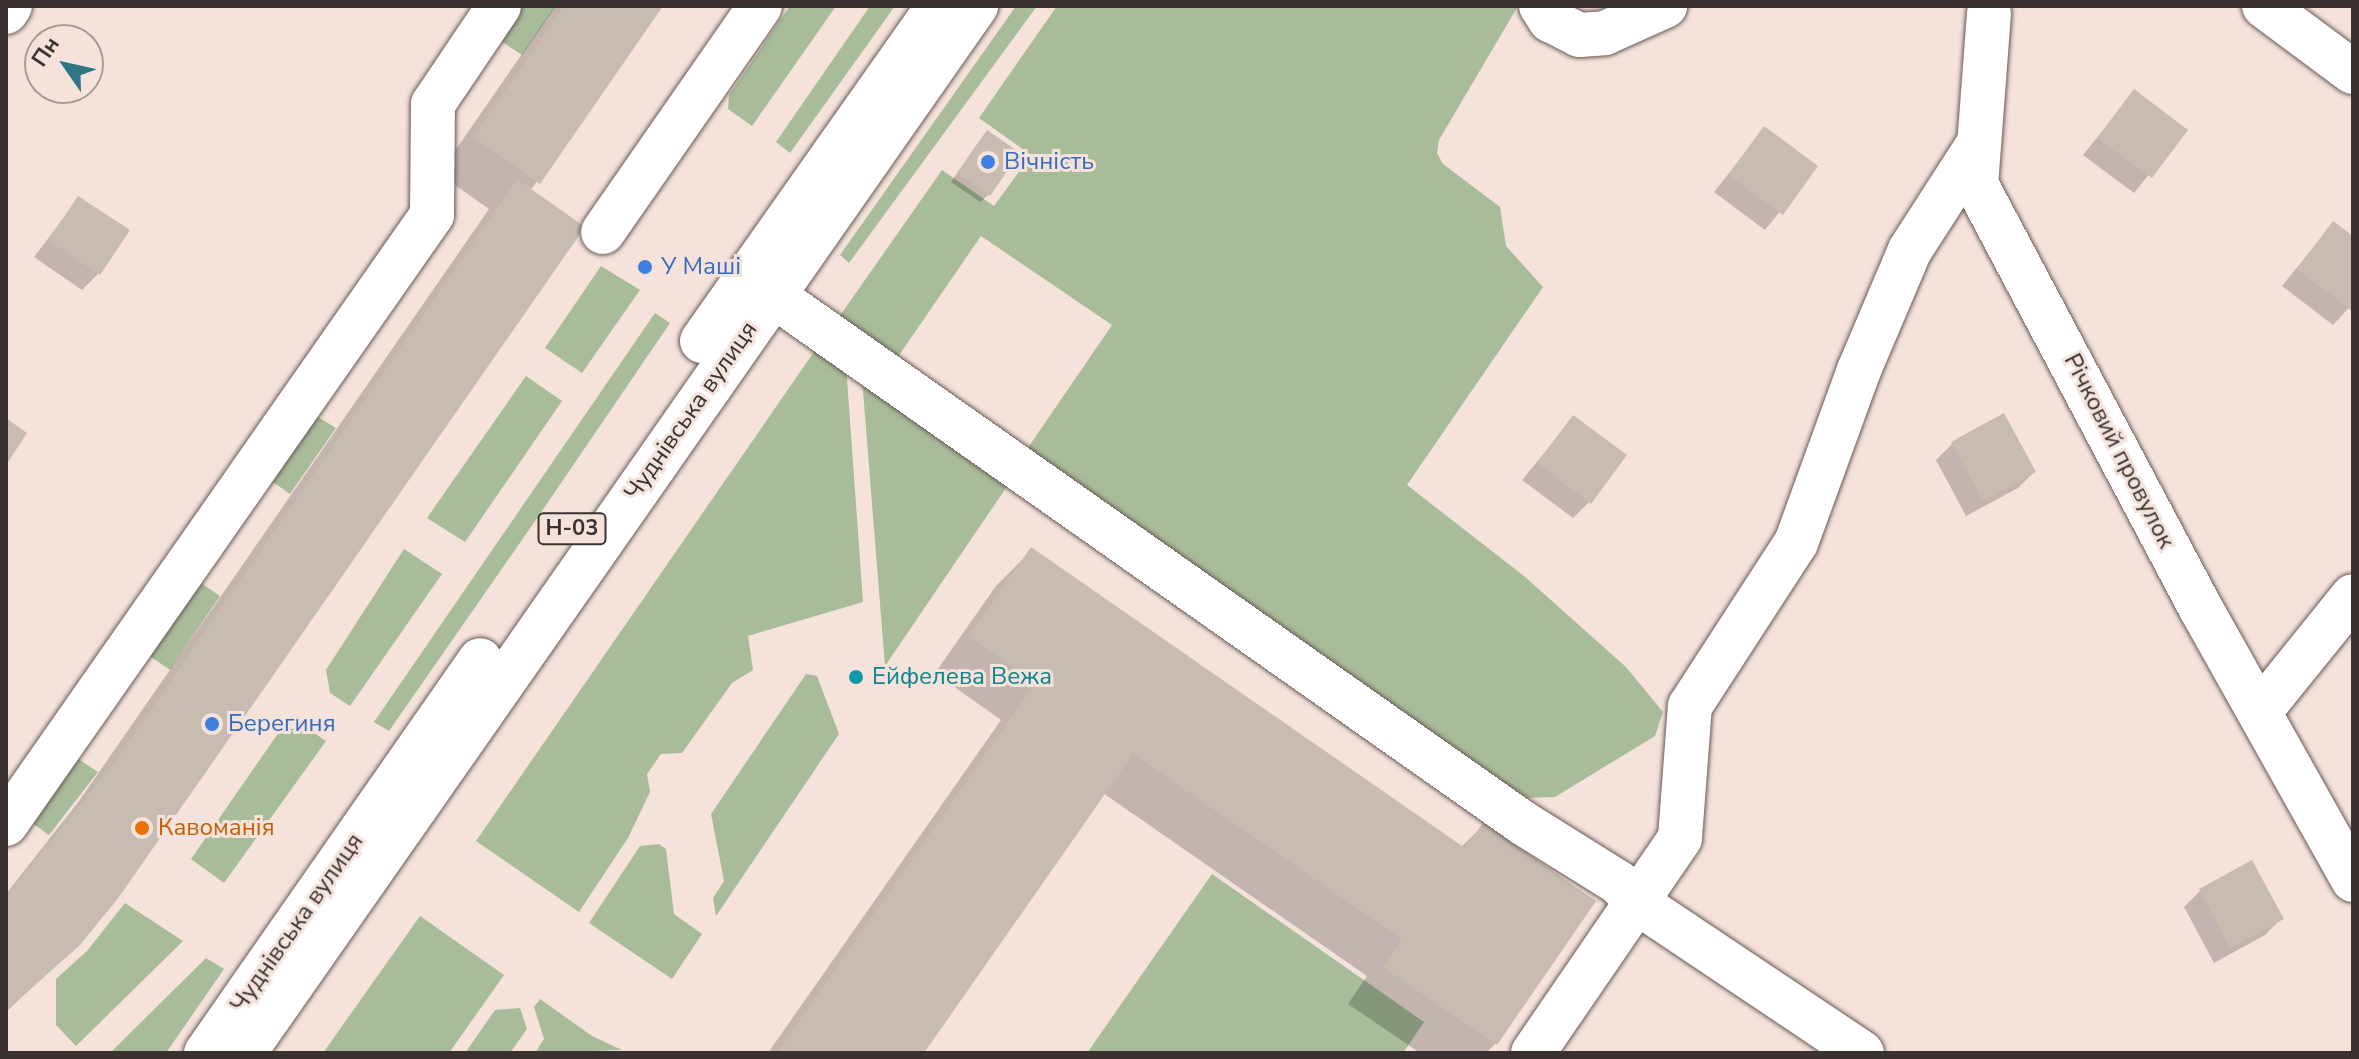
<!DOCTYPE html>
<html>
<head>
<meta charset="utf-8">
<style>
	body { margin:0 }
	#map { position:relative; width:2359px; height:1059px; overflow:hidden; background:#f4e2db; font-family:"Nunito Sans",sans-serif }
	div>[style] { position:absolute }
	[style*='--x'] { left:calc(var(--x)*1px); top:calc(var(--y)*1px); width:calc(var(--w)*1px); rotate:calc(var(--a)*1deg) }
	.green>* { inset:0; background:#a8bc9a }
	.shadow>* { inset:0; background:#0003 }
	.building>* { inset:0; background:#c8bcb0 }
	.roads { filter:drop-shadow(0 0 2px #685953) drop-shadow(0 0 2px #685953) }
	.minor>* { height:44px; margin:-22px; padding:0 22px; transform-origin:22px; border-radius:22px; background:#fff }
	.major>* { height:44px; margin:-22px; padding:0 22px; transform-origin:22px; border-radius:22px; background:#fff }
	.dots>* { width:22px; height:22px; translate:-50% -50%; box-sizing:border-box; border:4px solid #f4e2db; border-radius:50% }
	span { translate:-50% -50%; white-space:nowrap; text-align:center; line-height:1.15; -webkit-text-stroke:6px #f4e2db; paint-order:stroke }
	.shield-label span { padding:2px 6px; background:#f4e2db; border:2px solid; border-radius:6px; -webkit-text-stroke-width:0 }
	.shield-label { font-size:22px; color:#393230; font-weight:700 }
	.shop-label { font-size:24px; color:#366cbe }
	.left { translate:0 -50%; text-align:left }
	.street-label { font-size:24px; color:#393230 }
	.culture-label { font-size:24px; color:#0d838f }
	.food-label { font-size:24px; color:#c56008 }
	.frame { position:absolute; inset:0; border:8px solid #393230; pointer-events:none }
	.north { position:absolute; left:24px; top:24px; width:80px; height:80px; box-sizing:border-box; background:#f4e2db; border:2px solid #a99c97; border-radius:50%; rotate:304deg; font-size:22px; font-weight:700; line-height:32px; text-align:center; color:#393230 }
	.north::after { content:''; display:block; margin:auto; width:28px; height:36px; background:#307583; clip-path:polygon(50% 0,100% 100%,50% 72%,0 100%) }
</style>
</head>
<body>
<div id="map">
	<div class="green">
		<i style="clip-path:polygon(516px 6px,556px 6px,522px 55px,495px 37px)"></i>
		<i style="clip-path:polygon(790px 6px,836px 6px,752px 126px,728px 109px,729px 95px)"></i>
		<i style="clip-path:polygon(870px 6px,895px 6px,790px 153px,776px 142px)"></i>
		<i style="clip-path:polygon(1016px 6px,1037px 6px,849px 263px,840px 255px)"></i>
		<i style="clip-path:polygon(1057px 6px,1518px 6px,1439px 140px,1437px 153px,1443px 164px,1500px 207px,1506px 246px,1543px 287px,1407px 485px,1524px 576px,1626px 667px,1663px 712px,1655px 736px,1555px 797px,1521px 798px,1023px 455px,1112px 325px,981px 236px,893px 364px,839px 317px,942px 170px,994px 206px,1031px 155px,979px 118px)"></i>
		<i style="clip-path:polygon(601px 266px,640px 290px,582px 373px,545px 348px)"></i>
		<i style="clip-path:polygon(655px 313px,670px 323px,542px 511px,389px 731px,374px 722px)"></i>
		<i style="clip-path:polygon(818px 346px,846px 365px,863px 602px,748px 636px,753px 670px,732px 683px,682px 753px,661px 754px,647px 774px,650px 792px,628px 838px,579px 912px,476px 841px)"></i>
		<i style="clip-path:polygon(526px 376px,562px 401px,465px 542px,427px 518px)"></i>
		<i style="clip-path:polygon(862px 378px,1010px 482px,885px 666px)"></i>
		<i style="clip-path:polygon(310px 412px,336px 428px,290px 494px,266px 477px)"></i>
		<i style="clip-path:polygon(404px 549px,442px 574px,350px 706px,330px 693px,326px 670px)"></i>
		<i style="clip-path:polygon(195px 579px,220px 596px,170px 670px,144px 652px)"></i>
		<i style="clip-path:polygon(806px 674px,817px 676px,839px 734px,716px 916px,713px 898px,724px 881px,711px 814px)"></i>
		<i style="clip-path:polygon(304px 726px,326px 741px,224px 883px,191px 859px,279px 732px)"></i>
		<i style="clip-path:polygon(71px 754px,98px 772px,49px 835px,25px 818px)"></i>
		<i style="clip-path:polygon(659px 844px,666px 849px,674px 914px,702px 934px,672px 979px,589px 923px,640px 846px)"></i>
		<i style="clip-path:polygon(1212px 874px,1424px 1022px,1403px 1053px,1087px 1053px)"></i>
		<i style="clip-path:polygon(125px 903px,183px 941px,76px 1046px,56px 1025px,56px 979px,87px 951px)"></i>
		<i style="clip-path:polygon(420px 916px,504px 975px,449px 1053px,323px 1053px)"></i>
		<i style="clip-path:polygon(206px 958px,224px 969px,166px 1053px,110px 1053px)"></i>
		<i style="clip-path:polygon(540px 999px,592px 1036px,622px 1050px,535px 1053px,544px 1039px,534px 1007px)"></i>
		<i style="clip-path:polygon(520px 1008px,527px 1029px,510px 1053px,465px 1053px,495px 1010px)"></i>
	</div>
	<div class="shadow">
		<i style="clip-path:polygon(555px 6px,661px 6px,530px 191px,78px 943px,6px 1012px,6px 894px,79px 801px,489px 209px,439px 174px)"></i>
		<i style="clip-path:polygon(2134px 92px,2185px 130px,2134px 193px,2083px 155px)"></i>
		<i style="clip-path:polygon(1764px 129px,1816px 167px,1765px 230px,1714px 192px)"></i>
		<i style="clip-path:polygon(980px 140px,988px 195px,980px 202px,951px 182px)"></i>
		<i style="clip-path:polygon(79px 198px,98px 274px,82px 290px,34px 257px)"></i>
		<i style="clip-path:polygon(2333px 223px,2353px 238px,2353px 303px,2333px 325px,2282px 286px)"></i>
		<i style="clip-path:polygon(1573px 418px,1589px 502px,1573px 518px,1522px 480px)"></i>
		<i style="clip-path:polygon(1952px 444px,2034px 472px,2018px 488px,1966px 516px,1936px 460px)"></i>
		<i style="clip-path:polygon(1032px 550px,1461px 847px,1483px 826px,1495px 1044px,1486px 1053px,1420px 1053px,1348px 1004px,1367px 976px,1103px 793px,922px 1053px,768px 1053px,1001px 720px,935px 673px,996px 586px)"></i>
		<i style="clip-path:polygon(2251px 862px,2281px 919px,2265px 935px,2214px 963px,2184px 907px,2200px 891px)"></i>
	</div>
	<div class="building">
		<i style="clip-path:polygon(564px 6px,663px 6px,540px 184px,473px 137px)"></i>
		<i style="clip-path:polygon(2134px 89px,2188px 130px,2152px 178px,2097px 138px)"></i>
		<i style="clip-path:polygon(1764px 126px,1818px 166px,1783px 215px,1728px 175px)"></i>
		<i style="clip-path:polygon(987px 130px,1020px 153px,990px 196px,957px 173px)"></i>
		<i style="clip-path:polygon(517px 179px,585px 227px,119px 897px,80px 945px,6px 1011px,6px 896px,115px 762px)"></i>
		<i style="clip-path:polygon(78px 196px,130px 230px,100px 275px,48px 240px)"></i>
		<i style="clip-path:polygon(2333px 221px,2353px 236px,2351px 310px,2297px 269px)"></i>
		<i style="clip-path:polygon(2004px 413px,2036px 472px,1983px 501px,1951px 442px)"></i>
		<i style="clip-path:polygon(1573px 415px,1627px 455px,1591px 504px,1537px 463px)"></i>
		<i style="clip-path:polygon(6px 418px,27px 433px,6px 465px)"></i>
		<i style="clip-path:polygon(1031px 547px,1465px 848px,1483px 823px,1596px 901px,1497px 1045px,1383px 967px,1402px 939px,1133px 754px,924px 1053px,777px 1053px,1035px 683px,969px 636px)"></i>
		<i style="clip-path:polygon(2252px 860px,2284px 919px,2230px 948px,2199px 889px)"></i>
	</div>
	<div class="roads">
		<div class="minor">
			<i style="--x:1541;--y:6;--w:17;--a:57"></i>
			<i style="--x:1550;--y:20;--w:33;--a:27"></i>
			<i style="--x:1579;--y:35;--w:26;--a:-4"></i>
			<i style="--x:1605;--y:33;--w:66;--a:-24.2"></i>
			<i style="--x:2264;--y:6;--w:111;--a:36.6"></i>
			<i style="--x:6;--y:12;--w:7;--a:-56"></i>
			<i style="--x:1989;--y:13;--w:171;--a:94.3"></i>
			<i style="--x:1976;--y:184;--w:479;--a:62.1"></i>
			<i style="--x:2200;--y:607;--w:313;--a:60.7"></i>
			<i style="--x:603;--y:232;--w:275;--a:-55.2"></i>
			<i style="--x:747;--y:277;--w:949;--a:35.13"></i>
			<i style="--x:1523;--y:823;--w:113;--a:32"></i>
			<i style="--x:1619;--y:883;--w:24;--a:48"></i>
			<i style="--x:1635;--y:901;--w:273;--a:33.8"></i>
			<i style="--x:2261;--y:710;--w:146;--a:-51.1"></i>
			<i style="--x:6;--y:824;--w:743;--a:-55.03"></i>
			<i style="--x:432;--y:215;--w:111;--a:-89.5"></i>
			<i style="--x:433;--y:104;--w:118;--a:-56"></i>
			<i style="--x:1533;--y:1053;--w:260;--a:-55.6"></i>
			<i style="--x:1680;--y:838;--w:132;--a:-85.7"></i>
			<i style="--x:1690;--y:706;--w:194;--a:-57"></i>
			<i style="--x:1796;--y:543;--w:184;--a:-70"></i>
			<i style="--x:1859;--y:370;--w:130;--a:-67"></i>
			<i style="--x:1910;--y:250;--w:127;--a:-57.2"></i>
		</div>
		<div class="major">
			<i style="--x:702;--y:341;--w:410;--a:-54.8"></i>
			<i style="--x:206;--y:1053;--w:479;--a:-55.1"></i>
			<i style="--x:244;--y:1053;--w:1278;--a:-55.04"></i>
		</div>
	</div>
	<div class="dots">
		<i style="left:988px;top:162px;background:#3f7fe0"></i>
		<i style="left:645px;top:267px;background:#3f7fe0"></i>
		<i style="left:856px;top:677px;background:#0f9aa8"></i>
		<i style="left:212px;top:724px;background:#3f7fe0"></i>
		<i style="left:142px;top:828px;background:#e8710a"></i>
	</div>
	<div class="shield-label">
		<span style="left:572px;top:529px">Н-03</span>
	</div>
	<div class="shop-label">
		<span class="left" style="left:1004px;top:162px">Вічність</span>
		<span class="left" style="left:661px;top:267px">У Маші</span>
		<span class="left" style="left:228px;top:724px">Берегиня</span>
	</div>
	<div class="street-label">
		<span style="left:691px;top:411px;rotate:-55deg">Чуднівська вулиця</span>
		<span style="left:2119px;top:451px;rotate:63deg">Річковий провулок</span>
		<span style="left:297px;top:923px;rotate:-55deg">Чуднівська вулиця</span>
	</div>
	<div class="culture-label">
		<span class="left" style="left:872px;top:677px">Ейфелева Вежа</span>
	</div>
	<div class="food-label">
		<span class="left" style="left:158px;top:828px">Кавоманія</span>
	</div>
	<div class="frame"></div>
	<div class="north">Пн</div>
</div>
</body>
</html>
